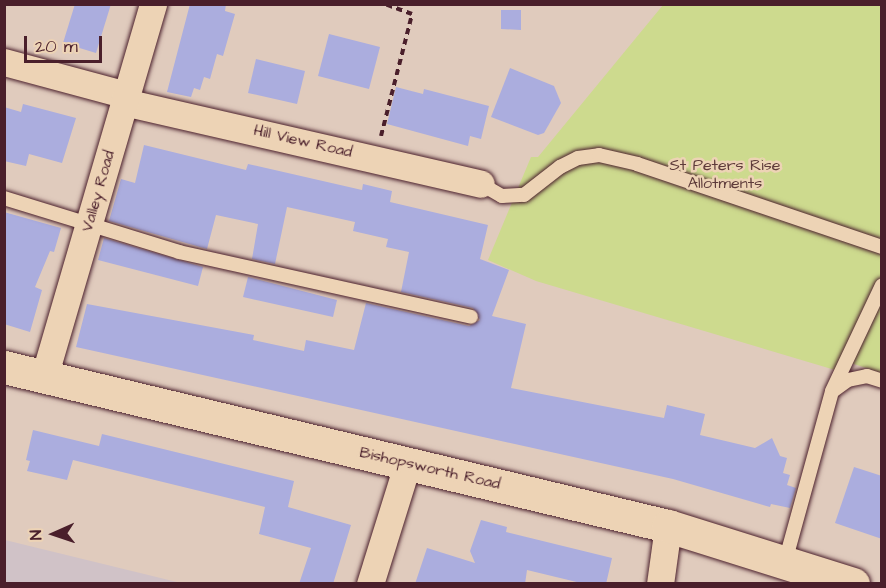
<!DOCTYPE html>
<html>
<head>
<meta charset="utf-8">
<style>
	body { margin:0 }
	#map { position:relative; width:886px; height:588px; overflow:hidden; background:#e0cbbd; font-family:"Architects Daughter",sans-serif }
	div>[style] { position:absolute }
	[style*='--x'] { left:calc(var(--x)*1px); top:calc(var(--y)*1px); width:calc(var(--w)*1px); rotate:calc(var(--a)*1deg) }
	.built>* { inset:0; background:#d0c2c7 }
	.green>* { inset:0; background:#cdda8e }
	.building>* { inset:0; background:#abadde }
	.path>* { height:4px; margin-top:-2px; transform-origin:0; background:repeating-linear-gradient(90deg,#4a1f2b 0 6px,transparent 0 10.5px) }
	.roads { filter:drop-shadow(0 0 2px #4a1f2b) drop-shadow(0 0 2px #4a1f2b) }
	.lane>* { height:14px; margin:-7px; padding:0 7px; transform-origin:7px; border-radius:7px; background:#edd3b5 }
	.street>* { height:27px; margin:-13.5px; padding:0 13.5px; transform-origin:13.5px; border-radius:13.5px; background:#edd3b5 }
	.secondary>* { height:33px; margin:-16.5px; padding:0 16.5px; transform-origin:16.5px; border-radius:16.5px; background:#edd3b5 }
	span { translate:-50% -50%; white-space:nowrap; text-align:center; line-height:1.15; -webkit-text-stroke:5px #edd3b5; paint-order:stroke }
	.street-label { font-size:16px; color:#4a1f2b }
	.park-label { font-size:16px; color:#5e3b3a }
	.frame { position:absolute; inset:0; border:6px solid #4a1f2b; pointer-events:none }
	.north { position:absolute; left:24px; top:504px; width:60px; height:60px; -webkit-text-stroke:4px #edd3b5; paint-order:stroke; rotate:267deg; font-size:16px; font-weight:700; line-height:24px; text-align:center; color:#4a1f2b }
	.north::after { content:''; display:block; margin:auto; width:21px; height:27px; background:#4a1f2b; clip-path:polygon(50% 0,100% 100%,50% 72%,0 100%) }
	.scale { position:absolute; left:24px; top:36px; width:78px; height:27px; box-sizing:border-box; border:3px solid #4a1f2b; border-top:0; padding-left:8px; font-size:18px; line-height:21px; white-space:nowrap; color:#4a1f2b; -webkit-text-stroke:4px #edd3b5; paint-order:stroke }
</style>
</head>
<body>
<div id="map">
	<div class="built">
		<i style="clip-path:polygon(5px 540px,181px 583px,5px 583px)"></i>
	</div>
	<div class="green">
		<i style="clip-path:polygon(663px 5px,881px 5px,881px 373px,848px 362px,835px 370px,536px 281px,488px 260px,531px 157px,538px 157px)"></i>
	</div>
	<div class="building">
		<i style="clip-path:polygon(75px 4px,111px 4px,96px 53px,63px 43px)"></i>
		<i style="clip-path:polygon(190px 4px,226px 4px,225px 11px,235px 14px,223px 56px,217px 54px,210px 79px,204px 77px,200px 90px,194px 88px,191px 97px,167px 92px)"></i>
		<i style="clip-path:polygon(501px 10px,521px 10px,521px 30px,501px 29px)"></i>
		<i style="clip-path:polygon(329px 34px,380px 47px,369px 89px,318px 76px)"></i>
		<i style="clip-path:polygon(256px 59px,305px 71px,297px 104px,248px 93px)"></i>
		<i style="clip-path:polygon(510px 68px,554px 86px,561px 103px,544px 133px,538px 135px,491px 117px)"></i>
		<i style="clip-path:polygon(396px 87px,423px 94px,424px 89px,489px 106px,481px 139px,470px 136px,468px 146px,387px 124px)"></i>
		<i style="clip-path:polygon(23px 104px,76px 118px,62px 163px,29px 154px,26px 166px,4px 161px,4px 107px,21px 112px)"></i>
		<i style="clip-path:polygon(144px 145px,246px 170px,248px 164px,362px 190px,363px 184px,392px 191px,390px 202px,488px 225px,480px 259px,509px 270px,492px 316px,526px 324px,511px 388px,664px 418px,667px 405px,705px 414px,700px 435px,755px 448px,772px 438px,780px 456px,787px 458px,783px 473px,790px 475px,787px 485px,796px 488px,790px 508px,771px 504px,770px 507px,673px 479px,76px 347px,87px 304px,254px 335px,253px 340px,304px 351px,306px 340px,354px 350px,366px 303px,469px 326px,480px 320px,473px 308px,401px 292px,409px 252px,386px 247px,388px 239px,353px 231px,355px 222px,287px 207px,275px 264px,252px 259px,258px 224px,216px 215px,207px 249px,109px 221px,121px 179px,135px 183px)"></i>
		<i style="clip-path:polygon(4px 212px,61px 228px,54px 252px,50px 251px,35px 287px,42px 290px,30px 332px,4px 324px)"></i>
		<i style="clip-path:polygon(104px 238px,203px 267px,198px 286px,98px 260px)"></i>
		<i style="clip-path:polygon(248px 277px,337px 300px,333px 317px,243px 297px)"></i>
		<i style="clip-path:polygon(33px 430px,99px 446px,102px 434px,294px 481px,288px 507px,351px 525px,333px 584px,299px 584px,311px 548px,259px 534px,265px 507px,73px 460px,67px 480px,27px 471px,30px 461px,26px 460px)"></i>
		<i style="clip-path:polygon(854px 467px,882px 476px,882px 539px,835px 523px)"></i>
		<i style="clip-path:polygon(481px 520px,507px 527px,506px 532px,612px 558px,606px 584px,585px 584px,527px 570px,525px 584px,415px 584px,427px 548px,475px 563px,470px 551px)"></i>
	</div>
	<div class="path">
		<i style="--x:381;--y:136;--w:126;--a:-75.7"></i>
		<i style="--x:412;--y:14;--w:30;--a:-160"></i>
	</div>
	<div class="roads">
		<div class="lane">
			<i style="--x:481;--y:184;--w:24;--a:30"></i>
			<i style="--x:502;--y:196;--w:22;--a:-3"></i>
			<i style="--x:524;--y:195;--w:46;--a:-37.9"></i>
			<i style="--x:560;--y:167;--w:20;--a:-27"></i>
			<i style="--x:578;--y:158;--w:21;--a:-8"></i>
			<i style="--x:599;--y:155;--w:39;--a:13"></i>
			<i style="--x:637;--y:164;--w:259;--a:18.7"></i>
			<i style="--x:4;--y:198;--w:183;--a:17.1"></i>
			<i style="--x:179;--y:252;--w:299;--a:12.5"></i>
			<i style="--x:834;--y:390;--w:17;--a:-36"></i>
			<i style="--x:848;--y:380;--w:19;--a:-12"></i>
			<i style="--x:867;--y:376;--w:16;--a:18"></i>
			<i style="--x:785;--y:562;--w:177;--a:-74.6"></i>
			<i style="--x:832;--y:391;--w:117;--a:-64.7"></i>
		</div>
		<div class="street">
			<i style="--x:4;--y:62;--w:126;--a:15.1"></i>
			<i style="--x:124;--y:102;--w:366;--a:12.9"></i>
			<i style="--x:44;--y:377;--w:389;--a:-73.7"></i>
			<i style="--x:370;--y:584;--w:128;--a:-72.7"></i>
			<i style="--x:660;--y:584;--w:59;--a:-82.1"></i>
		</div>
		<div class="secondary">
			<i style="--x:4;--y:367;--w:683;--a:13.47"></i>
			<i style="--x:668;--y:526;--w:194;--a:17.4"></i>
		</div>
	</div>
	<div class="street-label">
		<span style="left:303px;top:141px;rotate:13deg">Hill View Road</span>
		<span style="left:98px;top:191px;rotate:-74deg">Valley Road</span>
		<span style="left:430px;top:468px;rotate:13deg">Bishopsworth Road</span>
	</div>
	<div class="park-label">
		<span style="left:725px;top:174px">St Peters Rise<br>Allotments</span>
	</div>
	<div class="frame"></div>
	<div class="north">N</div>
	<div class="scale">20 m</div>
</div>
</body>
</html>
